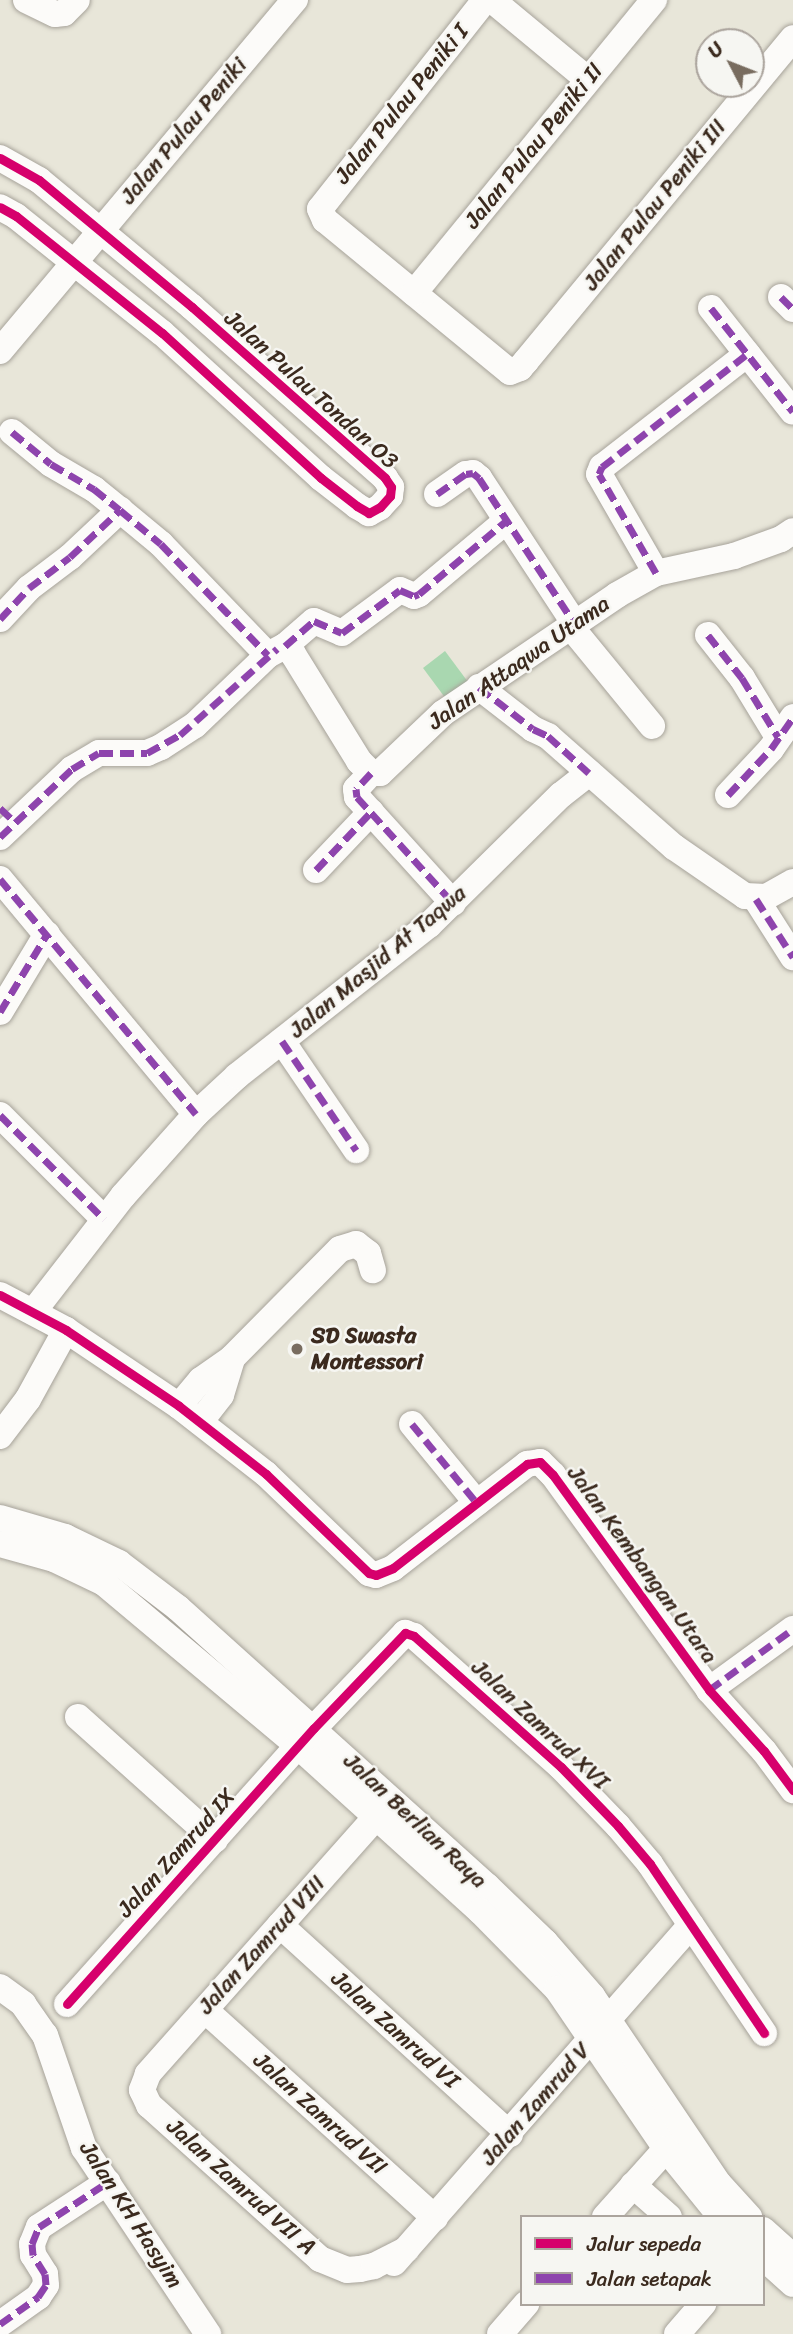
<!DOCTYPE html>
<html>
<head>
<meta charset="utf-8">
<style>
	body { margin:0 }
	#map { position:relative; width:793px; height:2334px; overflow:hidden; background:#e8e6d9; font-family:Sriracha,sans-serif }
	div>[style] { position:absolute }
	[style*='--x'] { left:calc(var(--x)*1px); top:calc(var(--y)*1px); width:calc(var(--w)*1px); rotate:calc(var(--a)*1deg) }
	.green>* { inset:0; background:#a9d7b0 }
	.roads { filter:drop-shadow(0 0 2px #a7a39a) drop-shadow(0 0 2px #a7a39a) }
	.minor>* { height:26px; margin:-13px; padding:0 13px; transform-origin:13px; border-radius:13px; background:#fcfbf9 }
	.quiet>* { height:7px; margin-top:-3.5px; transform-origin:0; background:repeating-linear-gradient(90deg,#8e44ad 0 14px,transparent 0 21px) }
	.cycleway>* { height:9px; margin:-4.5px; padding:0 4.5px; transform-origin:4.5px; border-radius:4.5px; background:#d6006c }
	.dots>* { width:19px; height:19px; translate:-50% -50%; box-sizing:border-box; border:4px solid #f6f6f2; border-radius:50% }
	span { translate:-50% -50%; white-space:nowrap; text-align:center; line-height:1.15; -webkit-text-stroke:5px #f6f6f2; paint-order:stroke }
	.street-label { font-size:23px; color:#3b2a1e }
	.poi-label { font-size:23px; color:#3b2a1e; font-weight:700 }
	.left { translate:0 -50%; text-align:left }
	.legend { position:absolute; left:520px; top:2215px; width:245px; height:91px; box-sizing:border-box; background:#f6f6f2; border:2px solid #aba49d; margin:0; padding:9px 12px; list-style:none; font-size:21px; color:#3b2a1e }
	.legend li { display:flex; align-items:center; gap:14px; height:35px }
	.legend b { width:35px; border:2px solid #aba49d }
	.north { position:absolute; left:695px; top:28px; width:70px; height:70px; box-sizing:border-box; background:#f6f6f2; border:2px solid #aba49d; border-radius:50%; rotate:312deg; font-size:19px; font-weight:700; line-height:28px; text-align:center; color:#3b2a1e }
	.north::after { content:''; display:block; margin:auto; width:24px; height:32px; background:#786c5f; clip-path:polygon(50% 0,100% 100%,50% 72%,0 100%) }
</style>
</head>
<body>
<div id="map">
	<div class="green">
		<i style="clip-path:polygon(445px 651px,474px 690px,452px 707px,423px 668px)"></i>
	</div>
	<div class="roads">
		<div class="minor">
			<i style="--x:26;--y:0;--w:32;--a:26"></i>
			<i style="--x:55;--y:14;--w:9;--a:-6"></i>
			<i style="--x:64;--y:13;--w:18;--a:-45"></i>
			<i style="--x:485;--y:0;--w:266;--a:128.3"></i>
			<i style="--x:320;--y:209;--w:12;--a:66"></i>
			<i style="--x:325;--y:220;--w:239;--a:39.4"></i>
			<i style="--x:510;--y:372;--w:11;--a:-22"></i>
			<i style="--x:520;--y:368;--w:9;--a:-49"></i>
			<i style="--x:526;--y:361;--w:419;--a:-50.4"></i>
			<i style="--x:492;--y:0;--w:124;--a:39.7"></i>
			<i style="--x:0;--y:158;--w:45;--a:29.4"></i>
			<i style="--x:39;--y:180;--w:199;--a:39.7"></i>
			<i style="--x:192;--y:307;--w:258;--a:41.5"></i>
			<i style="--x:385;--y:478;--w:11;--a:56"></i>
			<i style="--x:391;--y:487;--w:9;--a:96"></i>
			<i style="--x:390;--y:496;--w:15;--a:132"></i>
			<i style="--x:380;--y:507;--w:13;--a:151"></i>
			<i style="--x:369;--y:513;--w:14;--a:-150"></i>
			<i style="--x:357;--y:506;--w:46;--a:-142.1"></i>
			<i style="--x:321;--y:478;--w:215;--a:-137.6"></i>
			<i style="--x:162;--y:333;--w:187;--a:-141.3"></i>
			<i style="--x:16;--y:216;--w:18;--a:-151"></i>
			<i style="--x:414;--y:293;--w:379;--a:-50.7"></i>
			<i style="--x:781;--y:297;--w:17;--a:45"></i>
			<i style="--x:711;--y:308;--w:132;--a:51.7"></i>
			<i style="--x:0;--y:351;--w:459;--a:-50"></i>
			<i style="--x:12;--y:432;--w:50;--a:39.4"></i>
			<i style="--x:51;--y:464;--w:50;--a:30.2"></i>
			<i style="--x:94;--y:489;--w:33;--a:39"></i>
			<i style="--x:437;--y:494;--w:35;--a:-35"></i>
			<i style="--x:466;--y:474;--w:7;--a:-8"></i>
			<i style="--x:473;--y:473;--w:8;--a:40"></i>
			<i style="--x:479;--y:478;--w:175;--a:56.7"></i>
			<i style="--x:656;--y:573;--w:114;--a:-119.9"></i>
			<i style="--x:599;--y:474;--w:8;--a:-67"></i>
			<i style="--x:602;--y:467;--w:184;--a:-37.9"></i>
			<i style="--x:0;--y:619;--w:42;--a:-46.9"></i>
			<i style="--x:29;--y:588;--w:51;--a:-37.1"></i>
			<i style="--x:70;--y:557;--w:69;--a:-43.2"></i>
			<i style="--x:120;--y:510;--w:53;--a:39.7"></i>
			<i style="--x:161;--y:544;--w:154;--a:46.1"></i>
			<i style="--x:571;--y:627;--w:128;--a:50.7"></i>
			<i style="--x:708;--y:635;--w:55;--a:51.7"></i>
			<i style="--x:742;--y:678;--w:69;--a:58.6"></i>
			<i style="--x:285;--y:646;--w:38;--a:-41"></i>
			<i style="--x:314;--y:621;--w:30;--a:23"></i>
			<i style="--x:342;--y:633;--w:72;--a:-36.6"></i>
			<i style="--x:400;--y:590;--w:15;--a:23"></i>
			<i style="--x:414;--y:596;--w:5;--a:-22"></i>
			<i style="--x:419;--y:594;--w:114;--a:-40"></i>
			<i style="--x:479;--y:687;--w:68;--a:37.9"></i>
			<i style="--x:533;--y:729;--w:17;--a:25"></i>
			<i style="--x:548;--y:736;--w:168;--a:41.4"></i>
			<i style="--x:674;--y:847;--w:86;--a:34.6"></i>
			<i style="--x:745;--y:896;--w:21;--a:3"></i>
			<i style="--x:766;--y:897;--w:31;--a:-29"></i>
			<i style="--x:371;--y:773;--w:22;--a:133"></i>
			<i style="--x:356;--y:789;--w:8;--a:83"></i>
			<i style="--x:357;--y:797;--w:143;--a:47.8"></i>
			<i style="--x:728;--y:795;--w:63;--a:-46.9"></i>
			<i style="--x:771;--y:749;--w:39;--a:-55"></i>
			<i style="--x:0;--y:837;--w:99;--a:-43.4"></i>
			<i style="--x:72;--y:769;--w:31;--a:-31"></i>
			<i style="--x:99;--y:753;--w:48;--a:0"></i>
			<i style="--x:147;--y:753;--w:15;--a:-23"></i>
			<i style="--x:161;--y:747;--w:40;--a:-32.9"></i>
			<i style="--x:195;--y:725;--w:101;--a:-43.8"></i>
			<i style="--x:268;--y:655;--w:19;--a:-28"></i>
			<i style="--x:285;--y:646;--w:11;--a:45"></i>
			<i style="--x:293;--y:654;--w:126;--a:58.3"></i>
			<i style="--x:359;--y:761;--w:17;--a:45"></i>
			<i style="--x:371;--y:773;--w:9;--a:0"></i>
			<i style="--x:380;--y:773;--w:87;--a:-43.6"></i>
			<i style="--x:443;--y:713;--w:210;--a:-34.1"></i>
			<i style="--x:617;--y:595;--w:45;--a:-29.4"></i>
			<i style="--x:656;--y:573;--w:80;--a:-12.3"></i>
			<i style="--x:734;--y:556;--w:50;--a:-19.9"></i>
			<i style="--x:781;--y:539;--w:14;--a:-34"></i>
			<i style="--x:316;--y:870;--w:80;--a:-46.5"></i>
			<i style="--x:0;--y:879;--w:306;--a:50.2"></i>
			<i style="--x:756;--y:899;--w:69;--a:57.5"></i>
			<i style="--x:0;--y:1012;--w:91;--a:-58.9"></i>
			<i style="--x:282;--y:1041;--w:132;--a:55.8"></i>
			<i style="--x:0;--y:1115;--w:147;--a:45"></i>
			<i style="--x:0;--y:1295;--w:75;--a:27.9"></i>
			<i style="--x:66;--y:1330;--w:136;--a:33.9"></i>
			<i style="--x:179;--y:1406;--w:110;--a:38"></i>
			<i style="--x:266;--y:1474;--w:143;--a:43.9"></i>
			<i style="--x:369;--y:1573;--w:7;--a:16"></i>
			<i style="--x:376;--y:1575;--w:18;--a:-22"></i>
			<i style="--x:393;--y:1568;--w:170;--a:-37.8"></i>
			<i style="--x:527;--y:1464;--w:13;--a:-9"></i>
			<i style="--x:540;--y:1462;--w:18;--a:45"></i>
			<i style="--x:553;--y:1475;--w:266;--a:54"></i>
			<i style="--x:709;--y:1690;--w:82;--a:48"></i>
			<i style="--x:764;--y:1751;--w:49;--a:53.4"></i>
			<i style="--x:33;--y:1312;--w:147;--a:-52.2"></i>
			<i style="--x:123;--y:1196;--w:110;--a:-48.3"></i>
			<i style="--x:196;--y:1114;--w:56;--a:-42.8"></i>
			<i style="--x:237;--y:1076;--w:244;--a:-38.2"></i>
			<i style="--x:429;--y:925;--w:185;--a:-44.6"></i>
			<i style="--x:561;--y:795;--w:36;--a:-38"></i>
			<i style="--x:179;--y:1406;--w:34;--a:-50"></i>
			<i style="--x:201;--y:1380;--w:38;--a:-35"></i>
			<i style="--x:232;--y:1358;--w:153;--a:-45.3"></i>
			<i style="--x:340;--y:1249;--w:17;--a:-17"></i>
			<i style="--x:356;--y:1244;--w:15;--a:37"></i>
			<i style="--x:368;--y:1253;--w:18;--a:74"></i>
			<i style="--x:200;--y:1422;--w:34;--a:-52"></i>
			<i style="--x:221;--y:1395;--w:39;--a:-73"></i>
			<i style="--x:412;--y:1424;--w:102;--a:50.6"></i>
			<i style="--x:0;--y:1436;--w:46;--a:-52.9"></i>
			<i style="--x:28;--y:1399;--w:79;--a:-61.2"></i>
			<i style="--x:0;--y:1518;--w:68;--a:16.3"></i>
			<i style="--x:65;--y:1537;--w:60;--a:25.7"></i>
			<i style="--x:119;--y:1563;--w:74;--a:37.3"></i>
			<i style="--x:178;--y:1608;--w:416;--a:42"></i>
			<i style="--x:487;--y:1886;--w:81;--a:44"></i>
			<i style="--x:545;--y:1942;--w:72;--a:49"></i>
			<i style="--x:592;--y:1996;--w:227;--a:56"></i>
			<i style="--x:719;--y:2184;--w:45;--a:47.7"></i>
			<i style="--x:0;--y:1544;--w:56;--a:15.5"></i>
			<i style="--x:54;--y:1559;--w:55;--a:25.6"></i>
			<i style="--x:104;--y:1583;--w:253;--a:40"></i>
			<i style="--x:298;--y:1746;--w:246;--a:42.2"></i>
			<i style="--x:480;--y:1911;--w:110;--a:45.4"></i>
			<i style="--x:557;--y:1989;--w:194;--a:55.7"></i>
			<i style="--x:666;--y:2149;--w:87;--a:51"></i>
			<i style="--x:709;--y:1690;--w:104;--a:-36"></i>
			<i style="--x:78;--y:1717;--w:184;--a:41.9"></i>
			<i style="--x:376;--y:1817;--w:344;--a:131.6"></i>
			<i style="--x:148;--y:2074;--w:17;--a:111"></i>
			<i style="--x:142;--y:2090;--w:17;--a:65"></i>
			<i style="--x:149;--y:2105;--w:230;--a:42"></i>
			<i style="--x:320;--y:2259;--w:29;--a:22"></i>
			<i style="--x:347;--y:2270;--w:13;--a:-4"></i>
			<i style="--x:360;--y:2269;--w:14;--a:-12"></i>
			<i style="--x:374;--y:2266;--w:36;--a:-27"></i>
			<i style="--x:280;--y:1925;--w:311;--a:42.3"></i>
			<i style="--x:0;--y:1987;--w:29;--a:36"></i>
			<i style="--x:23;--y:2004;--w:38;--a:55"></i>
			<i style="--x:45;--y:2035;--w:120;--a:71"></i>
			<i style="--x:84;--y:2148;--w:224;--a:56.3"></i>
			<i style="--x:67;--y:2004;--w:370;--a:-48.2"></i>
			<i style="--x:314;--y:1728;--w:132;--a:-46.2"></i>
			<i style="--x:405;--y:1633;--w:9;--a:18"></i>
			<i style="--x:414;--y:1636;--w:197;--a:41.7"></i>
			<i style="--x:561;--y:1767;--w:82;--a:46"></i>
			<i style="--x:618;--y:1826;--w:50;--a:49.9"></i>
			<i style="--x:650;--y:1864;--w:204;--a:56"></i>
			<i style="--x:205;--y:2010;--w:310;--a:42.1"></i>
			<i style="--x:633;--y:2185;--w:48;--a:41.6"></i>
			<i style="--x:605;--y:2217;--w:91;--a:-48.1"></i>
			<i style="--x:763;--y:2230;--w:40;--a:42"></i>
			<i style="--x:763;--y:2257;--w:40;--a:42"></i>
			<i style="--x:394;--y:2263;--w:450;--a:-48.7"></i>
			<i style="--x:0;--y:2324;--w:47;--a:-35.4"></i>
			<i style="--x:38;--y:2297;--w:14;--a:-56"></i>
			<i style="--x:46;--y:2285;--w:11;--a:-95"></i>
			<i style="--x:45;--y:2274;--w:22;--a:-122"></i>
			<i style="--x:33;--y:2255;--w:11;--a:-95"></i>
			<i style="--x:32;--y:2244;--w:18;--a:-68"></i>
			<i style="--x:39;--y:2227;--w:82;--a:-33.1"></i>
			<i style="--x:500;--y:2334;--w:40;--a:-49"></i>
			<i style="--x:677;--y:2334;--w:40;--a:-49"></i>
		</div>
	</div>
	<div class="quiet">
		<i style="--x:781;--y:297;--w:17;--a:45"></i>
		<i style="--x:711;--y:308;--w:132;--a:51.7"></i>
		<i style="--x:12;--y:432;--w:50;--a:39.4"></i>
		<i style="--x:51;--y:464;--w:50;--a:30.2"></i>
		<i style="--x:94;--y:489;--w:33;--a:39"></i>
		<i style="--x:437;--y:494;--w:35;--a:-35"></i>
		<i style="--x:466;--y:474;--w:7;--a:-8"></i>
		<i style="--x:473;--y:473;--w:8;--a:40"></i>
		<i style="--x:479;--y:478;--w:175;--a:56.7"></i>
		<i style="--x:656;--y:573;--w:114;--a:-119.9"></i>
		<i style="--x:599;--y:474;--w:8;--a:-67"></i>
		<i style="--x:602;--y:467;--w:184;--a:-37.9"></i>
		<i style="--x:0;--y:619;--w:42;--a:-46.9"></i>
		<i style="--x:29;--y:588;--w:51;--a:-37.1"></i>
		<i style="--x:70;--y:557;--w:69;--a:-43.2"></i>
		<i style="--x:120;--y:510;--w:53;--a:39.7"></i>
		<i style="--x:161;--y:544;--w:154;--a:46.1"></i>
		<i style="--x:708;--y:635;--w:55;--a:51.7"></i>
		<i style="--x:742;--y:678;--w:69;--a:58.6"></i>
		<i style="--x:285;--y:646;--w:38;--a:-41"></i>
		<i style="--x:314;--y:621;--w:30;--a:23"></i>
		<i style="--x:342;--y:633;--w:72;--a:-36.6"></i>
		<i style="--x:400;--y:590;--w:15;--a:23"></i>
		<i style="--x:414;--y:596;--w:5;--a:-22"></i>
		<i style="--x:419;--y:594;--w:114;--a:-40"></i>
		<i style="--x:479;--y:687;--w:68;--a:37.9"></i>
		<i style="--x:533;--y:729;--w:17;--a:25"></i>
		<i style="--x:548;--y:736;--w:55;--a:42.1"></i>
		<i style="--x:371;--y:773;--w:22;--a:133"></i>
		<i style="--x:356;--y:789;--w:8;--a:83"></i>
		<i style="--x:357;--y:797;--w:143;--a:47.8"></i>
		<i style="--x:728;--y:795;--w:63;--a:-46.9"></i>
		<i style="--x:771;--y:749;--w:39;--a:-55"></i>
		<i style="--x:0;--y:808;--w:19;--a:43"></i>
		<i style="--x:0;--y:837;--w:99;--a:-43.4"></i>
		<i style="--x:72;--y:769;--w:31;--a:-31"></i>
		<i style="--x:99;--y:753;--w:48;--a:0"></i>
		<i style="--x:147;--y:753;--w:38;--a:-29"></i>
		<i style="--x:180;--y:735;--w:130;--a:-41.6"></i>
		<i style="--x:316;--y:870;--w:80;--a:-46.5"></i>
		<i style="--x:0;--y:879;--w:306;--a:50.2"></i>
		<i style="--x:756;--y:899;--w:69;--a:57.5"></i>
		<i style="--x:0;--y:1012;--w:91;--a:-58.9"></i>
		<i style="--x:282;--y:1041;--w:132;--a:55.8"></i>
		<i style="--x:0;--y:1115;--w:147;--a:45"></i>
		<i style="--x:412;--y:1424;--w:102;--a:50.6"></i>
		<i style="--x:709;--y:1690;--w:104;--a:-36"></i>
		<i style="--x:0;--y:2324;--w:47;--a:-35.4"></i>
		<i style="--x:38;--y:2297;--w:14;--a:-56"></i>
		<i style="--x:46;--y:2285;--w:11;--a:-95"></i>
		<i style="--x:45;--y:2274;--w:22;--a:-122"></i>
		<i style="--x:33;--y:2255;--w:11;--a:-95"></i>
		<i style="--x:32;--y:2244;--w:18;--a:-68"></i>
		<i style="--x:39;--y:2227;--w:82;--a:-33.1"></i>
	</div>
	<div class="cycleway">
		<i style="--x:0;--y:158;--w:45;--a:29.4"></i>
		<i style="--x:39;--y:180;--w:199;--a:39.7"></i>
		<i style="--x:192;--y:307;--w:258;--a:41.5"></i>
		<i style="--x:385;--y:478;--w:11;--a:56"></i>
		<i style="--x:391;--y:487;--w:9;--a:96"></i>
		<i style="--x:390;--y:496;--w:15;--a:132"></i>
		<i style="--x:380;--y:507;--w:13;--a:151"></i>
		<i style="--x:369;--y:513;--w:14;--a:-150"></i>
		<i style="--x:357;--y:506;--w:46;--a:-142.1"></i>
		<i style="--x:321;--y:478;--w:215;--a:-137.6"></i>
		<i style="--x:162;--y:333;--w:187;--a:-141.3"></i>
		<i style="--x:16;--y:216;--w:18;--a:-151"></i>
		<i style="--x:0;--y:1295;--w:75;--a:27.9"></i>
		<i style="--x:66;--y:1330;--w:136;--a:33.9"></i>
		<i style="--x:179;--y:1406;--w:110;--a:38"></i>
		<i style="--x:266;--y:1474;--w:143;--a:43.9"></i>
		<i style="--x:369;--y:1573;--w:7;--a:16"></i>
		<i style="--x:376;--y:1575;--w:18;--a:-22"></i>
		<i style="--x:393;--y:1568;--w:170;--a:-37.8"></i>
		<i style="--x:527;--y:1464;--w:13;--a:-9"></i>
		<i style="--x:540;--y:1462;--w:18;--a:45"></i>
		<i style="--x:553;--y:1475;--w:266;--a:54"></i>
		<i style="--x:709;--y:1690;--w:82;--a:48"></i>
		<i style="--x:764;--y:1751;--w:49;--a:53.4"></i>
		<i style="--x:67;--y:2004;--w:370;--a:-48.2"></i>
		<i style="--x:314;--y:1728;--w:132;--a:-46.2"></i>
		<i style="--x:405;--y:1633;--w:9;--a:18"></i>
		<i style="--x:414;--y:1636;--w:197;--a:41.7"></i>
		<i style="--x:561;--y:1767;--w:82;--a:46"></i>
		<i style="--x:618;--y:1826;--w:50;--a:49.9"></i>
		<i style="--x:650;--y:1864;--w:204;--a:56"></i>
	</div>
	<div class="dots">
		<i style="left:297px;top:1349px;background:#786c5f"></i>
	</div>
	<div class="street-label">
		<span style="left:402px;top:104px;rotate:-51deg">Jalan Pulau Peniki I</span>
		<span style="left:184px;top:131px;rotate:-50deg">Jalan Pulau Peniki</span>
		<span style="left:534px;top:146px;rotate:-51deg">Jalan Pulau Peniki II</span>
		<span style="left:655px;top:205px;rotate:-51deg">Jalan Pulau Peniki III</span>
		<span style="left:311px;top:390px;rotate:42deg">Jalan Pulau Tondan O3</span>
		<span style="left:519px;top:663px;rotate:-35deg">Jalan Attaqwa Utama</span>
		<span style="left:378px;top:962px;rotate:-40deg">Jalan Masjid At Taqwa</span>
		<span style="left:642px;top:1565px;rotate:54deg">Jalan Kembangan Utara</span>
		<span style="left:540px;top:1725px;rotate:43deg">Jalan Zamrud XVI</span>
		<span style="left:415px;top:1821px;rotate:43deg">Jalan Berlian Raya</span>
		<span style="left:177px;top:1853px;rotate:-48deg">Jalan Zamrud IX</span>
		<span style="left:262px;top:1945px;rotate:-48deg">Jalan Zamrud VIII</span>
		<span style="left:395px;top:2030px;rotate:42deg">Jalan Zamrud VI</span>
		<span style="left:536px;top:2104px;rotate:-49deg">Jalan Zamrud V</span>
		<span style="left:320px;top:2114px;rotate:42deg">Jalan Zamrud VII</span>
		<span style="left:241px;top:2187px;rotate:42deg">Jalan Zamrud VII A</span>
		<span style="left:131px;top:2215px;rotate:57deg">Jalan KH Hasyim</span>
	</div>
	<div class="poi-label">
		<span class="left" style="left:311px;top:1349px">SD Swasta<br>Montessori</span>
	</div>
	<ul class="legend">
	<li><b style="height:9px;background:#d6006c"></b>Jalur sepeda</li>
	<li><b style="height:9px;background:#8e44ad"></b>Jalan setapak</li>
	</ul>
	<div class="north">U</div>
</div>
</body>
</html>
